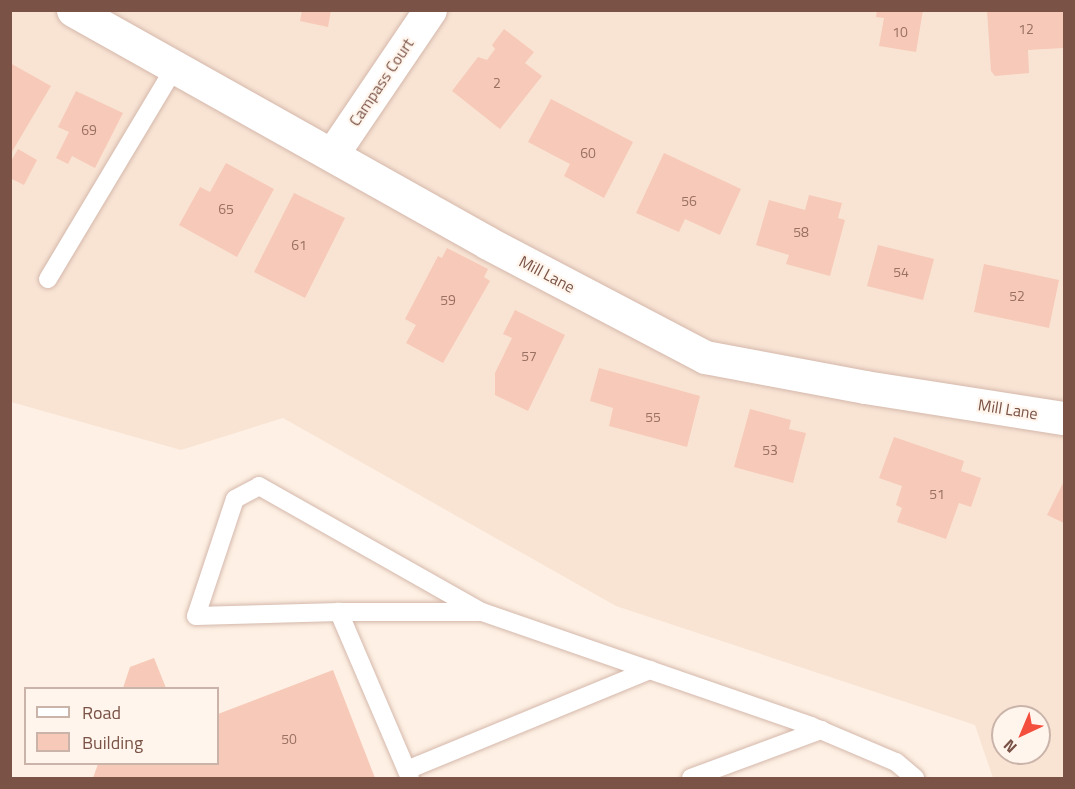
<!DOCTYPE html>
<html>
<head>
<meta charset="utf-8">
<style>
	body { margin:0 }
	#map { position:relative; width:1075px; height:789px; overflow:hidden; background:#fef0e4; font-family:"Titillium Web",sans-serif }
	div>[style] { position:absolute }
	[style*='--x'] { left:calc(var(--x)*1px); top:calc(var(--y)*1px); width:calc(var(--w)*1px); rotate:calc(var(--a)*1deg) }
	.residential>* { inset:0; background:#f9e4d4 }
	.building>* { inset:0; background:#f7c9b8 }
	.roads { filter:drop-shadow(0 0 2px #d4b8ab) drop-shadow(0 0 2px #d4b8ab) }
	.service>* { height:18px; margin:-9px; padding:0 9px; transform-origin:9px; border-radius:9px; background:#fff }
	.minor>* { height:33px; margin:-16.5px; padding:0 16.5px; transform-origin:16.5px; border-radius:16.5px; background:#fff }
	span { translate:-50% -50%; white-space:nowrap; text-align:center; line-height:1.15; -webkit-text-stroke:4.5px #fff5ec; paint-order:stroke }
	.number-label { font-size:14px; color:#997062 }
	.number-label span { -webkit-text-stroke-width:0 }
	.street-label { font-size:16px; color:#7a5246 }
	.frame { position:absolute; inset:0; border:12px solid #7a5246; pointer-events:none }
	.legend { position:absolute; left:24px; top:687px; width:195px; height:78px; box-sizing:border-box; background:#fff5ec; border:2px solid #cab4aa; margin:0; padding:8px 10px; list-style:none; font-size:18px; color:#7a5246 }
	.legend li { display:flex; align-items:center; gap:12px; height:30px }
	.legend b { width:30px; border:2px solid #cab4aa }
	.north { position:absolute; left:991px; top:705px; width:60px; height:60px; box-sizing:border-box; background:#fff5ec; border:2px solid #cab4aa; border-radius:50%; rotate:224deg; font-size:16px; font-weight:700; line-height:24px; text-align:center; color:#7a5246 }
	.north::after { content:''; display:block; margin:auto; width:21px; height:27px; background:#f44e3d; clip-path:polygon(50% 0,100% 100%,50% 72%,0 100%) }
</style>
</head>
<body>
<div id="map">
	<div class="residential">
		<i style="clip-path:polygon(evenodd,10px 11px,1064px 11px,1064px 778px,993px 778px,975px 725px,616px 606px,283px 418px,181px 450px,11px 402px,10px 11px,1003px 717px,1039px 717px,1039px 753px,1003px 753px,1003px 717px)"></i>
	</div>
	<div class="building">
		<i style="clip-path:polygon(302px 10px,331px 10px,328px 27px,300px 21px)"></i>
		<i style="clip-path:polygon(877px 10px,923px 10px,916px 52px,879px 46px,884px 18px,876px 17px)"></i>
		<i style="clip-path:polygon(987px 10px,1064px 10px,1064px 48px,1028px 50px,1029px 73px,995px 76px,991px 71px)"></i>
		<i style="clip-path:polygon(504px 29px,534px 52px,525px 63px,542px 76px,500px 129px,452px 91px,478px 57px,487px 60px,495px 49px,492px 45px)"></i>
		<i style="clip-path:polygon(10px 63px,51px 86px,10px 155px)"></i>
		<i style="clip-path:polygon(76px 91px,123px 113px,95px 168px,72px 156px,68px 164px,56px 158px,69px 132px,58px 127px)"></i>
		<i style="clip-path:polygon(551px 99px,633px 142px,604px 198px,564px 176px,570px 164px,528px 142px)"></i>
		<i style="clip-path:polygon(18px 149px,37px 160px,24px 185px,10px 178px,10px 163px)"></i>
		<i style="clip-path:polygon(664px 153px,741px 189px,720px 235px,685px 219px,679px 232px,636px 213px)"></i>
		<i style="clip-path:polygon(226px 163px,274px 189px,237px 257px,179px 225px,200px 187px,210px 192px)"></i>
		<i style="clip-path:polygon(294px 193px,345px 218px,305px 298px,254px 272px)"></i>
		<i style="clip-path:polygon(809px 195px,842px 203px,838px 218px,845px 220px,830px 276px,786px 264px,789px 255px,756px 245px,769px 200px,805px 210px)"></i>
		<i style="clip-path:polygon(878px 245px,934px 259px,923px 300px,867px 286px)"></i>
		<i style="clip-path:polygon(447px 248px,488px 269px,484px 277px,490px 281px,443px 363px,406px 343px,416px 325px,405px 319px,438px 256px,442px 258px)"></i>
		<i style="clip-path:polygon(984px 264px,1059px 280px,1049px 328px,974px 312px)"></i>
		<i style="clip-path:polygon(515px 310px,565px 335px,528px 411px,495px 395px,495px 373px,512px 338px,503px 334px)"></i>
		<i style="clip-path:polygon(599px 368px,700px 396px,687px 447px,609px 426px,613px 408px,590px 401px)"></i>
		<i style="clip-path:polygon(750px 409px,791px 420px,789px 429px,806px 433px,793px 483px,734px 467px)"></i>
		<i style="clip-path:polygon(894px 437px,964px 461px,961px 471px,981px 478px,971px 507px,959px 503px,946px 539px,897px 522px,902px 508px,896px 505px,902px 486px,879px 478px)"></i>
		<i style="clip-path:polygon(1064px 481px,1064px 523px,1047px 515px)"></i>
		<i style="clip-path:polygon(154px 658px,166px 688px,123px 688px,130px 667px)"></i>
		<i style="clip-path:polygon(333px 670px,375px 778px,93px 778px,98px 764px,218px 764px,218px 714px)"></i>
	</div>
	<div class="roads">
		<div class="service">
			<i style="--x:48;--y:279;--w:247;--a:-59.1"></i>
			<i style="--x:339;--y:612;--w:143;--a:178.4"></i>
			<i style="--x:196;--y:616;--w:123;--a:-71.6"></i>
			<i style="--x:235;--y:499;--w:27;--a:-28"></i>
			<i style="--x:259;--y:486;--w:254;--a:29.5"></i>
			<i style="--x:407;--y:770;--w:263;--a:-22.4"></i>
			<i style="--x:410;--y:778;--w:181;--a:-113.2"></i>
			<i style="--x:339;--y:612;--w:143;--a:0"></i>
			<i style="--x:482;--y:612;--w:348;--a:19.1"></i>
			<i style="--x:811;--y:726;--w:92;--a:23"></i>
			<i style="--x:896;--y:762;--w:25;--a:40"></i>
			<i style="--x:691;--y:778;--w:139;--a:-20.3"></i>
		</div>
		<div class="minor">
			<i style="--x:73;--y:10;--w:476;--a:29.3"></i>
			<i style="--x:488;--y:243;--w:245;--a:27.7"></i>
			<i style="--x:705;--y:357;--w:163;--a:10.6"></i>
			<i style="--x:865;--y:387;--w:201;--a:8.9"></i>
			<i style="--x:333;--y:153;--w:173;--a:-55.9"></i>
		</div>
	</div>
	<div class="number-label">
		<span style="left:1026px;top:29px">12</span>
		<span style="left:900px;top:32px">10</span>
		<span style="left:497px;top:83px">2</span>
		<span style="left:89px;top:130px">69</span>
		<span style="left:588px;top:153px">60</span>
		<span style="left:689px;top:201px">56</span>
		<span style="left:226px;top:209px">65</span>
		<span style="left:801px;top:232px">58</span>
		<span style="left:299px;top:245px">61</span>
		<span style="left:901px;top:272px">54</span>
		<span style="left:1017px;top:296px">52</span>
		<span style="left:448px;top:300px">59</span>
		<span style="left:529px;top:356px">57</span>
		<span style="left:653px;top:417px">55</span>
		<span style="left:770px;top:450px">53</span>
		<span style="left:937px;top:494px">51</span>
		<span style="left:289px;top:739px">50</span>
	</div>
	<div class="street-label">
		<span style="left:381px;top:82px;rotate:-56deg">Campass Court</span>
		<span style="left:547px;top:274px;rotate:28deg">Mill Lane</span>
		<span style="left:1008px;top:409px;rotate:9deg">Mill Lane</span>
	</div>
	<div class="frame"></div>
	<ul class="legend">
	<li><b style="height:8px;background:#fff"></b>Road</li>
	<li><b style="height:16px;background:#f7c9b8"></b>Building</li>
	</ul>
	<div class="north">N</div>
</div>
</body>
</html>
